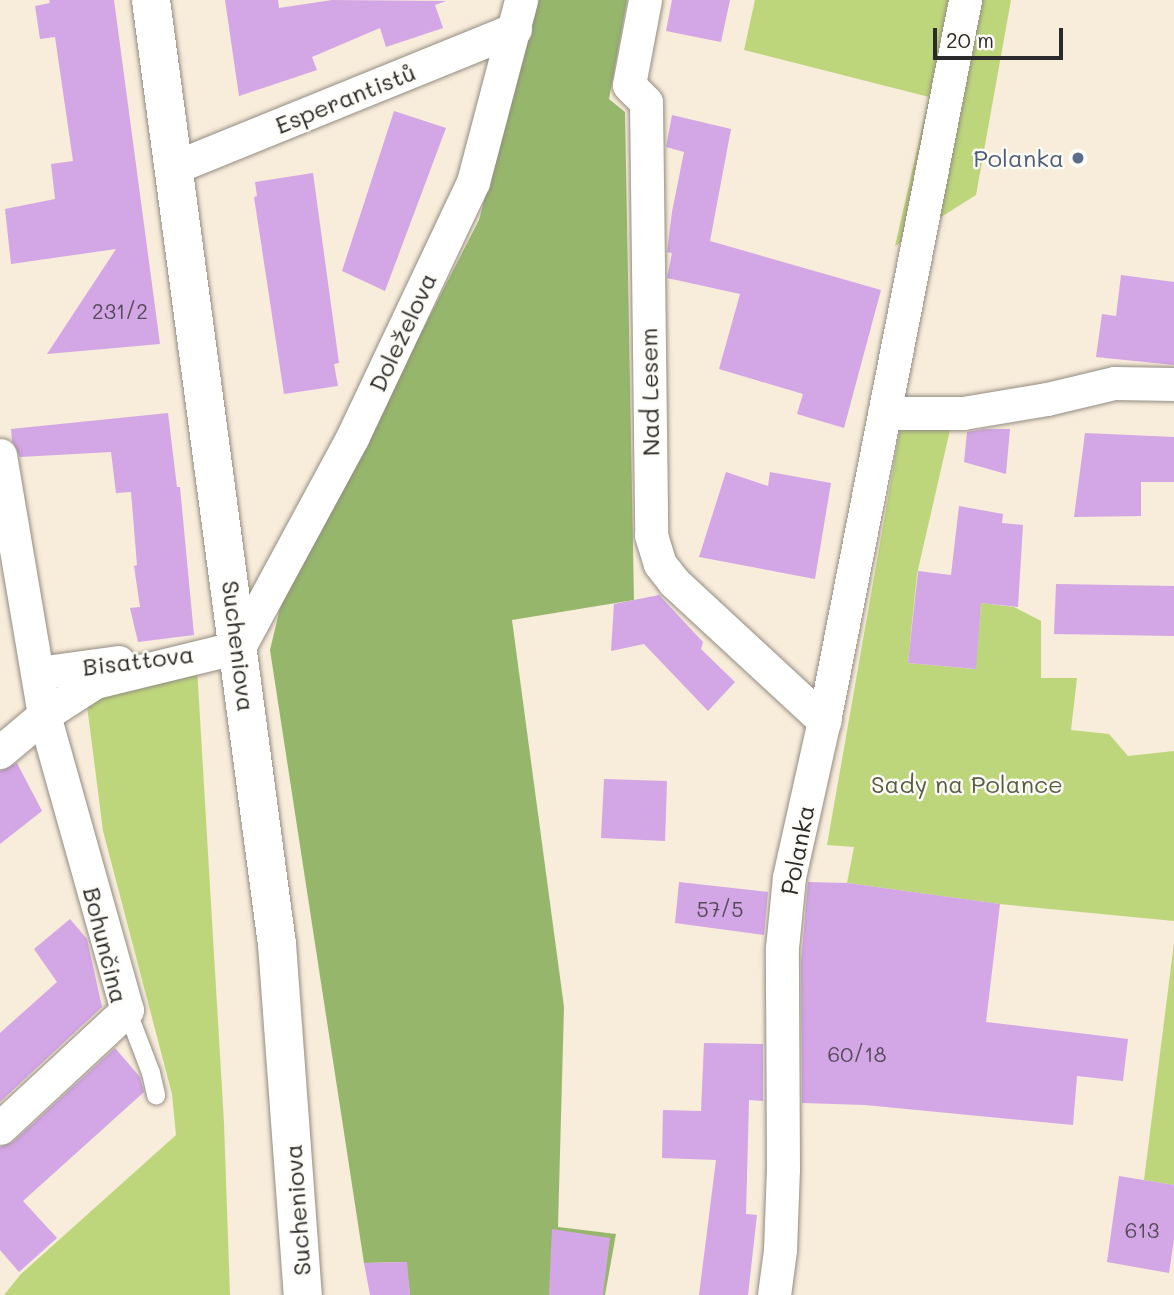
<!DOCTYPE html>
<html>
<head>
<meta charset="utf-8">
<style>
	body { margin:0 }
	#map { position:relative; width:1174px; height:1295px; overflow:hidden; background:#f8ecda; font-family:Mali,sans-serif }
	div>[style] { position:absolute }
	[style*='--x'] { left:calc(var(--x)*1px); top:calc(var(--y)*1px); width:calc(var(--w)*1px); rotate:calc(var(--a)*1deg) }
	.green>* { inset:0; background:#bed67b }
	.forest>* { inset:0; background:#96b76b }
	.building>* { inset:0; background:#d3a6e6 }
	.roads { filter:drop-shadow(0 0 2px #928c82) drop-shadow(0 0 2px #928c82) }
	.service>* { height:18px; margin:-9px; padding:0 9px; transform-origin:9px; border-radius:9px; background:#fff }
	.minor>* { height:33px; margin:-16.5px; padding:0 16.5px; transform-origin:16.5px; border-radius:16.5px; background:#fff }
	.primary>* { height:38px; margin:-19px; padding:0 19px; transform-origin:19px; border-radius:19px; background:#fff }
	.dots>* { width:19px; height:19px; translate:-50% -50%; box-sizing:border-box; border:4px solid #fdfcf7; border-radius:50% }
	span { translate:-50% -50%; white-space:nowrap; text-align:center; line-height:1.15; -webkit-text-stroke:5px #fdfcf7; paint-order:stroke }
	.number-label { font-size:21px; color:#554a5a }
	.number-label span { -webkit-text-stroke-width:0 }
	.street-label { font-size:24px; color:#2b2b2b }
	.service-label { font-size:24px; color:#4e5e75 }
	.right { translate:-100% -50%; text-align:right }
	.park-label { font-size:24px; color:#575e43 }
	.scale { position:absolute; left:933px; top:28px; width:130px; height:32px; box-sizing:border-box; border:4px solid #2b2b2b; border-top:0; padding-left:9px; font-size:21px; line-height:24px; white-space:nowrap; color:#2b2b2b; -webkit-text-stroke:5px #fdfcf7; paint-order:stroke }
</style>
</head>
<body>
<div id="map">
	<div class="green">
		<i style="clip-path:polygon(755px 0,1011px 0,976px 195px,895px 246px,929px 97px,744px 50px)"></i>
		<i style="clip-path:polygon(900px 429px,950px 430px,917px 574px,908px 663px,975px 669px,981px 603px,1014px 607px,1041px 621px,1041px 678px,1077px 678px,1071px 730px,1109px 734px,1128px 756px,1174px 751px,1174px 921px,999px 904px,847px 883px,854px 847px,827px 845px)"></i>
		<i style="clip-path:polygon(197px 667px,224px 1123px,230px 1295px,4px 1295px,21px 1274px,176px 1135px,172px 1094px,103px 831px,84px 682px)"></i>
		<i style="clip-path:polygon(1174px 943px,1174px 1185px,1144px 1180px)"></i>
	</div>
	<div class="forest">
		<i style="clip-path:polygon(537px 0,627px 0,609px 99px,625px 112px,634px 600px,512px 620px,564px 1007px,558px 1227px,616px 1234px,605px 1295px,410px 1295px,406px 1262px,364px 1263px,270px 650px,280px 608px,479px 220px)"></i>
	</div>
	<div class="building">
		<i style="clip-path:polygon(49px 0,114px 0,160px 344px,47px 354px,116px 249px,11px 264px,5px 209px,55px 199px,51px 164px,73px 161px,55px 37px,40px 39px,35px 6px,50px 3px)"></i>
		<i style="clip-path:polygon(225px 0,278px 0,279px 8px,332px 0,446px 1px,435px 5px,443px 28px,386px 47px,380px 28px,312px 57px,317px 70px,239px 96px)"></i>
		<i style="clip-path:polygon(672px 0,730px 0,721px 42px,666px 31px)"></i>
		<i style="clip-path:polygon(394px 111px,446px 128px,385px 291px,342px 271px)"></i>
		<i style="clip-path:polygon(672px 115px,731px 129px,710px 241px,881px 290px,844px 428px,797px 414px,803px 394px,719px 369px,740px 294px,667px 278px,672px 253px,667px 252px,672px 212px,684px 152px,666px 147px)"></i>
		<i style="clip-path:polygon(313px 173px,339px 363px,334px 364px,338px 386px,284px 394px,254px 197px,257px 196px,255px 182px)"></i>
		<i style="clip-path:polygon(1121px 275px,1174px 282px,1174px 365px,1096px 357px,1102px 314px,1116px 316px)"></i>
		<i style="clip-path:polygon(168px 413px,177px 487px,180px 487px,194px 635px,138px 642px,130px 608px,140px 607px,134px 566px,137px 565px,131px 492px,116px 493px,111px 452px,20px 457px,12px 441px,11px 429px)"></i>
		<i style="clip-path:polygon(985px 429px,1010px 429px,1006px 474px,964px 462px,967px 432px)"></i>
		<i style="clip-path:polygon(1085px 433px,1174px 437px,1174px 482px,1141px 482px,1141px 516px,1074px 517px)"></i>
		<i style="clip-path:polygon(726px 472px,768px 486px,770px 472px,831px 483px,815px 579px,699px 557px)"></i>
		<i style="clip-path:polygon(959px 506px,1003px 514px,1002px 523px,1023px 525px,1018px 607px,981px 603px,976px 669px,908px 663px,918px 571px,951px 575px)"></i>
		<i style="clip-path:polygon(1056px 584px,1174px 586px,1174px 636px,1054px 634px)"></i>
		<i style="clip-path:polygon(659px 595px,703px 642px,701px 649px,735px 682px,708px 711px,644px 644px,611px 651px,614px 604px)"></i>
		<i style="clip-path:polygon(17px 763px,42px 811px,0 844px,0 771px)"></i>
		<i style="clip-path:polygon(604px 779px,667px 781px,665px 841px,601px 838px)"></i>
		<i style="clip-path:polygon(679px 882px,768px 892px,764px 935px,675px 923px)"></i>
		<i style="clip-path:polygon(808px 882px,847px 883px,1000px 904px,986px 1022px,1128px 1039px,1123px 1081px,1077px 1076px,1073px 1125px,865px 1105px,802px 1103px,801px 962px)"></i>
		<i style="clip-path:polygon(70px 919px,87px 939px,102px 1007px,0 1102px,0 1033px,57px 982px,34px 949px)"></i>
		<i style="clip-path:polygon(704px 1043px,763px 1044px,763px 1101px,749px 1100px,746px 1214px,757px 1215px,748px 1295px,699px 1295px,716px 1160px,662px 1158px,663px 1110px,701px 1111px)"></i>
		<i style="clip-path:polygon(115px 1048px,140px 1077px,144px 1092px,23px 1201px,57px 1238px,19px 1272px,0 1250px,0 1147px,13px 1142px)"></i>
		<i style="clip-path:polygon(1119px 1176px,1174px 1185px,1174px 1239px,1169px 1273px,1107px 1262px)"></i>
		<i style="clip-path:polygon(552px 1229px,610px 1238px,603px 1295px,549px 1295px)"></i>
		<i style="clip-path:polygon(407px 1262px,410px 1295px,370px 1295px,364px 1263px)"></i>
	</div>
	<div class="roads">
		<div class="service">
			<i style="--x:127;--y:1010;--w:67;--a:69.1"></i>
			<i style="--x:151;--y:1073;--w:23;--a:77"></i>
		</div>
		<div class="minor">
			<i style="--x:645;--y:0;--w:86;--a:100.7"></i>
			<i style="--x:629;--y:85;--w:24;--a:45"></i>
			<i style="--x:646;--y:102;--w:433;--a:89.3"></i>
			<i style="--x:651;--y:535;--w:30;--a:73"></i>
			<i style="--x:660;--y:564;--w:23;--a:52"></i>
			<i style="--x:674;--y:582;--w:205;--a:42.8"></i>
			<i style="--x:175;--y:167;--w:367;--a:-22.1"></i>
			<i style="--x:884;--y:413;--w:79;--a:0"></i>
			<i style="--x:963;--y:413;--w:85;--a:-9.5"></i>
			<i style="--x:1047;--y:399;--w:69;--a:-13.4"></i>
			<i style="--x:1114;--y:383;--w:60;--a:1"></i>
			<i style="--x:0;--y:455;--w:264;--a:80.4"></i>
			<i style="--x:44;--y:715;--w:306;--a:74.3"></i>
			<i style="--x:127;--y:1010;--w:173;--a:137.1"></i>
			<i style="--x:239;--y:647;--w:238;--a:-61.6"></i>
			<i style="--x:352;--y:438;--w:283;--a:-64.7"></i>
			<i style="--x:473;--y:182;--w:188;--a:-75.2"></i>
			<i style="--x:38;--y:673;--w:81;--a:-7.8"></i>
			<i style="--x:0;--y:752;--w:57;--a:-40.1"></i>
			<i style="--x:44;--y:715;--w:61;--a:-32.9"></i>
			<i style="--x:95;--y:682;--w:148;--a:-13.7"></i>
			<i style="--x:774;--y:1295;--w:45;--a:-82.4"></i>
			<i style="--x:780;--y:1250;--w:81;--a:-87.9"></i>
			<i style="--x:783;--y:1169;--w:221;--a:-90.3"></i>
			<i style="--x:782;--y:948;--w:71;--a:-84.4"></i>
			<i style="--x:789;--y:877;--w:160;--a:-77.4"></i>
			<i style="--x:824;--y:721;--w:735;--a:-78.93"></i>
		</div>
		<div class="primary">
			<i style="--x:151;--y:0;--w:952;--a:82.4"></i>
			<i style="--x:277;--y:944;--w:352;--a:85.8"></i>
		</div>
	</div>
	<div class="dots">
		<i style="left:1078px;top:158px;background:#5c6f8a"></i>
	</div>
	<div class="number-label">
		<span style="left:120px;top:311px">231/2</span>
		<span style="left:720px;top:909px">57/5</span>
		<span style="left:857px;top:1054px">60/18</span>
		<span style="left:1142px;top:1230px">613</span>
	</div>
	<div class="street-label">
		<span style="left:345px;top:98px;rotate:-22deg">Esperantistů</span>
		<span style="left:402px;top:332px;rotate:-65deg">Doleželova</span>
		<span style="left:649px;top:392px;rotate:-91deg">Nad Lesem</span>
		<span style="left:239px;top:646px;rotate:83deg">Sucheniova</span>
		<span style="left:138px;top:660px;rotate:-7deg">Bisattova</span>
		<span style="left:797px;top:850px;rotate:-79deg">Polanka</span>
		<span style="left:106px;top:945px;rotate:76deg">Bohunčina</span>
		<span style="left:297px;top:1210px;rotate:-94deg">Sucheniova</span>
	</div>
	<div class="service-label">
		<span class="right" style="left:1064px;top:158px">Polanka</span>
	</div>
	<div class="park-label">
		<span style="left:967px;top:784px">Sady na Polance</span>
	</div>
	<div class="scale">20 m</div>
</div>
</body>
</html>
